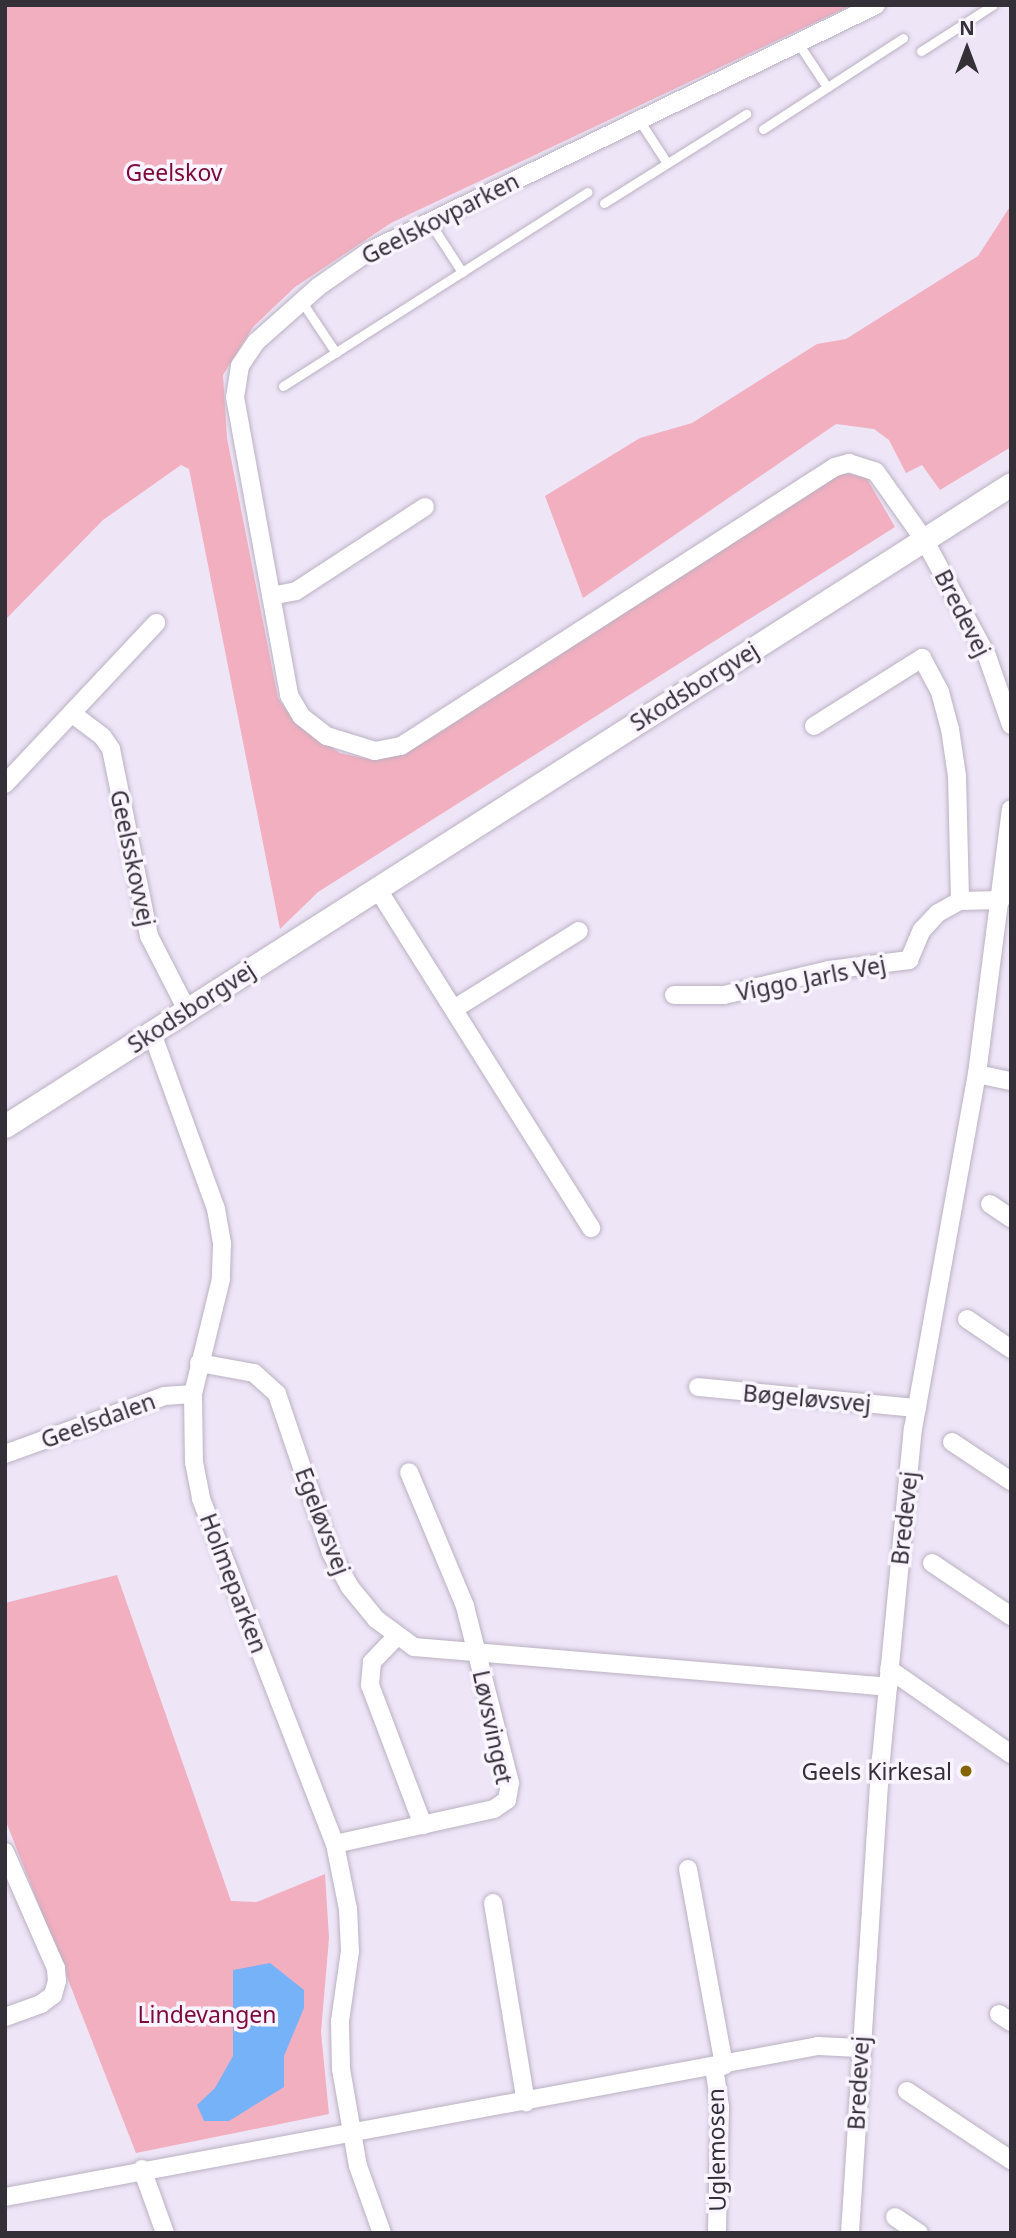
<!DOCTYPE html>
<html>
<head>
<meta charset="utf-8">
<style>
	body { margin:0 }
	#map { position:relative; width:1016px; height:2238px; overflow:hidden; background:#eee5f7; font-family:"Noto Sans",sans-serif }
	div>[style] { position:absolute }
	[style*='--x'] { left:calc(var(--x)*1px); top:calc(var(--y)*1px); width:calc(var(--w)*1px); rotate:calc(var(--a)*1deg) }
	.green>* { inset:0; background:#f2afbf }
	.water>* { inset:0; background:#76b2f7 }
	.roads { filter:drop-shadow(0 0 2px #bab1c2) drop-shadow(0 0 2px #bab1c2) }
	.service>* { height:9px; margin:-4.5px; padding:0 4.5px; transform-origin:4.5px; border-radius:4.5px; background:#fff }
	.minor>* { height:18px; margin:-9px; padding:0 9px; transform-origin:9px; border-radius:9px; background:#fff }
	.tertiary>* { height:23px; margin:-11.5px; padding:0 11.5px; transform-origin:11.5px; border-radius:11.5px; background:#fff }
	.dots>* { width:19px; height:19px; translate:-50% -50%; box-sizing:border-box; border:4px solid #f9f4ff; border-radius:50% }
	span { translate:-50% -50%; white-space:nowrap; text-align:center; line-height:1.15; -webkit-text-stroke:7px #f9f4ff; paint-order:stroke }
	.park-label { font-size:23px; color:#7d093c }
	.street-label { font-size:23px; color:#343037 }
	.poi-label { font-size:23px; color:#343037 }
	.right { translate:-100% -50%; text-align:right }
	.frame { position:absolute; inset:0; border:7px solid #343037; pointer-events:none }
	.north { position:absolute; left:932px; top:14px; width:70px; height:70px; -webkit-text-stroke:5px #f9f4ff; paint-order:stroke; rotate:0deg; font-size:19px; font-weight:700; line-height:28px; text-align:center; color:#343037 }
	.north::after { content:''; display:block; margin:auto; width:24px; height:32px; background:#343037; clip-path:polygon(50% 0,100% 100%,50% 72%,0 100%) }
</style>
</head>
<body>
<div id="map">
	<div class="green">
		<i style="clip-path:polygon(5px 5px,852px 5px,391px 223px,295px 287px,253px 327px,223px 375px,227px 438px,278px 698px,296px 724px,340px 753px,373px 760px,401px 754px,842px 473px,866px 477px,895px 527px,318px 892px,280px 929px,189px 469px,181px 465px,103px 520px,5px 620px)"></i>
		<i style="clip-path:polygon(1011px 205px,1011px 447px,940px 490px,922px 465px,906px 473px,889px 440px,874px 429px,836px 424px,583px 598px,545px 496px,640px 438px,692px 423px,817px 344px,846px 339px,978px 256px)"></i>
		<i style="clip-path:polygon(117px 1575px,231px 1901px,257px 1902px,325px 1874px,329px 1938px,321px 2032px,329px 2114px,136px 2153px,5px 1819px,5px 1603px)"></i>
	</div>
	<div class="water">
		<i style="clip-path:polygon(270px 1963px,304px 1990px,304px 2008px,284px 2056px,284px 2087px,229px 2121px,204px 2121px,197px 2105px,215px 2088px,233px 2056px,233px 1970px)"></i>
	</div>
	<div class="roads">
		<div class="service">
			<i style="--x:798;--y:43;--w:53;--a:56.6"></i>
			<i style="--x:921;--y:51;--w:85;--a:-32.6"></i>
			<i style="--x:639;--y:120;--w:51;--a:56.9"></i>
			<i style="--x:763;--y:129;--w:167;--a:-33"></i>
			<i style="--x:604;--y:203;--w:168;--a:-32.1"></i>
			<i style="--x:429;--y:221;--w:61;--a:57.1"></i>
			<i style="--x:302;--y:302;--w:61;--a:56.3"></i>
			<i style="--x:283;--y:386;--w:361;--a:-32.5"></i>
		</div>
		<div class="minor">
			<i style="--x:876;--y:5;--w:565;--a:154.07"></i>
			<i style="--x:368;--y:252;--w:61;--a:145"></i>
			<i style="--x:318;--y:287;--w:83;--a:138.4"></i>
			<i style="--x:256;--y:342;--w:29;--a:124"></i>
			<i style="--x:240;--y:366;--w:31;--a:99"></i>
			<i style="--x:235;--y:397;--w:303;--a:79.7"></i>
			<i style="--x:289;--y:695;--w:24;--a:60"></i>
			<i style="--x:301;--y:716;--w:33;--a:38"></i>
			<i style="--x:327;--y:736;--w:50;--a:17.4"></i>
			<i style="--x:375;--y:751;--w:26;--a:-11"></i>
			<i style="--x:401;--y:746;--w:516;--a:-32.74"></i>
			<i style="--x:835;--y:467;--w:15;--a:-16"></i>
			<i style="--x:849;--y:463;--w:28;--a:18"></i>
			<i style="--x:876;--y:472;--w:85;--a:54.6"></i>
			<i style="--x:925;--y:541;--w:131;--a:61.7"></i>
			<i style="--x:987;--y:656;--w:73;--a:70.8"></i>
			<i style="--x:271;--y:596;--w:25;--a:-11"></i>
			<i style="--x:296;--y:591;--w:154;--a:-33.1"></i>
			<i style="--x:74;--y:715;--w:35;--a:37"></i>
			<i style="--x:102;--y:736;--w:16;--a:55"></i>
			<i style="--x:111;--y:749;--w:191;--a:78.5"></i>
			<i style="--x:149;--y:936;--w:83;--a:62.8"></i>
			<i style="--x:814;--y:726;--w:128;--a:-32.2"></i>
			<i style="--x:922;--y:658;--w:38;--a:62"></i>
			<i style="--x:940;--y:692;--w:38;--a:75"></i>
			<i style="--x:950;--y:729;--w:48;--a:81.5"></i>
			<i style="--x:957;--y:776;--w:125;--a:88.6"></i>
			<i style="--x:5;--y:784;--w:221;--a:-46.8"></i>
			<i style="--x:377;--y:888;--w:402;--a:57.8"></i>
			<i style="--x:674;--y:995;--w:50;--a:0"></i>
			<i style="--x:724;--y:995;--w:108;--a:-13.4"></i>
			<i style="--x:829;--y:970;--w:81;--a:-7.1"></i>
			<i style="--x:909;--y:960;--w:33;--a:-67"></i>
			<i style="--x:922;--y:930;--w:23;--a:-47"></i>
			<i style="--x:938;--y:913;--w:25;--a:-29"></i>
			<i style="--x:960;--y:901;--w:41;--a:-1.4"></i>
			<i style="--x:454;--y:1009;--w:147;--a:-32"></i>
			<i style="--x:152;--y:1033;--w:187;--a:70"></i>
			<i style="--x:216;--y:1209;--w:36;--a:80"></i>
			<i style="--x:222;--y:1244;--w:35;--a:92"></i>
			<i style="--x:221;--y:1279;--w:118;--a:103.7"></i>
			<i style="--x:193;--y:1394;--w:68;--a:89.2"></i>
			<i style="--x:194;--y:1462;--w:38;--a:79"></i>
			<i style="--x:201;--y:1499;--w:370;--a:68.8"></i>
			<i style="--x:335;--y:1844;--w:66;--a:78.7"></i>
			<i style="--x:348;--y:1909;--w:42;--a:87.3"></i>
			<i style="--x:350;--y:1951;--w:71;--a:98.1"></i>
			<i style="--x:340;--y:2021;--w:48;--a:88.8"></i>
			<i style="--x:341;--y:2069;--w:98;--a:80.1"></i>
			<i style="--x:358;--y:2166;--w:71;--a:70.3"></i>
			<i style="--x:977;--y:1074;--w:35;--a:12"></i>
			<i style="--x:990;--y:1204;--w:25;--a:34"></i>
			<i style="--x:967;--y:1319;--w:53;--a:34.3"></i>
			<i style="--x:199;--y:1363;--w:56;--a:10.3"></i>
			<i style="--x:254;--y:1373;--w:31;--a:42"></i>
			<i style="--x:277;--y:1394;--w:168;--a:71.2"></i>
			<i style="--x:331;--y:1553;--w:38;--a:61"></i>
			<i style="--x:349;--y:1586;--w:43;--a:50.7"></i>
			<i style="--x:376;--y:1619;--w:47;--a:36.4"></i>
			<i style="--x:414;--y:1647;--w:476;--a:4.8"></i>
			<i style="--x:698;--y:1387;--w:220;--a:5.5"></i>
			<i style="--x:952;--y:1442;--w:71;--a:33.5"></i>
			<i style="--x:5;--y:1454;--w:169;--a:-20"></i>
			<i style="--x:164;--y:1396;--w:29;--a:-4"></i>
			<i style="--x:932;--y:1563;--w:95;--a:33.9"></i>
			<i style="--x:396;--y:1637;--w:35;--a:134"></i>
			<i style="--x:372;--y:1662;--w:23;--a:95"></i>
			<i style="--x:370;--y:1685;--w:150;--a:69.3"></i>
			<i style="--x:889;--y:1669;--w:149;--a:34.9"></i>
			<i style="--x:335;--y:1844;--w:163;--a:-12.4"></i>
			<i style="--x:494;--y:1809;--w:16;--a:-35"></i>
			<i style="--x:507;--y:1800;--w:17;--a:-80"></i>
			<i style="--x:510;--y:1783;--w:183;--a:-104.3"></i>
			<i style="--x:465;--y:1606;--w:145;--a:-112.7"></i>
			<i style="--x:5;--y:1852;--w:127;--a:66.3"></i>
			<i style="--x:56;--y:1968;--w:13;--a:86"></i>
			<i style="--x:57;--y:1981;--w:15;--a:106"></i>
			<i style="--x:53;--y:1995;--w:15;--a:143"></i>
			<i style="--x:41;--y:2004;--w:38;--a:160"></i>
			<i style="--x:688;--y:1869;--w:200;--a:79.6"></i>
			<i style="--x:493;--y:1903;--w:202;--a:80.6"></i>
			<i style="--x:999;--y:2014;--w:14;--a:34"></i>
			<i style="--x:714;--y:2067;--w:40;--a:81.5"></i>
			<i style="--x:720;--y:2107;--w:126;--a:91.4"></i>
			<i style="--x:907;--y:2091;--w:125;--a:33.6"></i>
			<i style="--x:142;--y:2169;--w:68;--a:70.2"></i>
			<i style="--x:5;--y:2197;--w:827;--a:-10.52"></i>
			<i style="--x:818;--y:2046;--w:41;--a:2.8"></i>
			<i style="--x:895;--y:2217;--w:29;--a:34"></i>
			<i style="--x:850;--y:2233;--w:475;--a:-86.3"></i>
			<i style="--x:881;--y:1759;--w:332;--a:-84.5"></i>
			<i style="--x:913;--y:1429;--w:361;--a:-79.8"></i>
			<i style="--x:977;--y:1074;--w:267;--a:-82.7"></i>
		</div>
		<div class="tertiary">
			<i style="--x:5;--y:1126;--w:1193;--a:-32.54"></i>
		</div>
	</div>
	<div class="dots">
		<i style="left:966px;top:1771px;background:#856400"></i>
	</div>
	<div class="park-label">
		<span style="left:174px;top:172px">Geelskov</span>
		<span style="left:207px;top:2014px">Lindevangen</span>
	</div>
	<div class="street-label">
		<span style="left:440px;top:218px;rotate:-27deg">Geelskovparken</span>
		<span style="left:963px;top:613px;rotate:63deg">Bredevej</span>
		<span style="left:694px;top:686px;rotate:-32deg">Skodsborgvej</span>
		<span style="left:133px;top:858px;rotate:78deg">Geelsskovvej</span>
		<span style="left:811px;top:978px;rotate:-11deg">Viggo Jarls Vej</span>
		<span style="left:191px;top:1007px;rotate:-33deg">Skodsborgvej</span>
		<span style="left:807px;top:1398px;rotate:5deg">Bøgeløvsvej</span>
		<span style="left:98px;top:1420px;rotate:-20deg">Geelsdalen</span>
		<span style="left:904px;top:1518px;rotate:-84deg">Bredevej</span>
		<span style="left:323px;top:1521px;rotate:69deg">Egeløvsvej</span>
		<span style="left:234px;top:1583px;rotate:69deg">Holmeparken</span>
		<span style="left:493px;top:1727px;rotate:78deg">Løvsvinget</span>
		<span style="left:858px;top:2083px;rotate:-87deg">Bredevej</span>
		<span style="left:716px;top:2150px;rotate:-91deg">Uglemosen</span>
	</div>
	<div class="poi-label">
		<span class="right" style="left:952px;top:1771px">Geels Kirkesal</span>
	</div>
	<div class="frame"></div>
	<div class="north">N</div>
</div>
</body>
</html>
